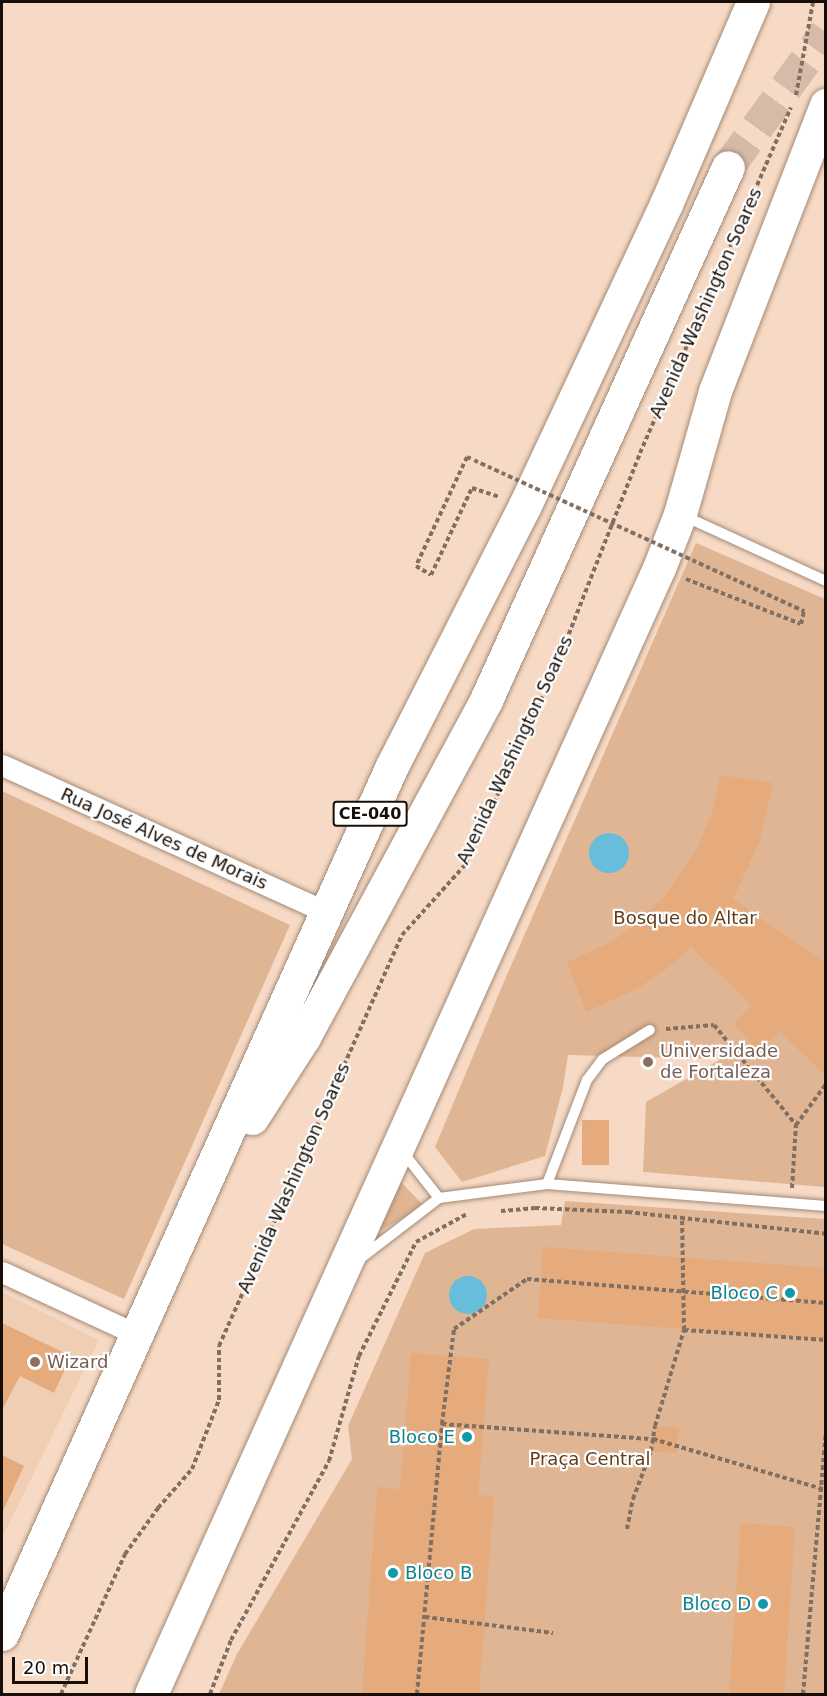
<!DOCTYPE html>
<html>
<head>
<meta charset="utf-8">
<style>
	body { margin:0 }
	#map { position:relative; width:827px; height:1696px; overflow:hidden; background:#f6dac5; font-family:"DejaVu Sans",sans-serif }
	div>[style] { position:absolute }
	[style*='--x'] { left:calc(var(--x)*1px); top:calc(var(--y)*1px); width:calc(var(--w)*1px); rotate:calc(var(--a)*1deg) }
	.built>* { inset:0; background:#f0ceb3 }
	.green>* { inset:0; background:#e0b593 }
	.water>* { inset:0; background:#68bdda }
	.round { border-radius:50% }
	.building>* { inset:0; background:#e5ab7c }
	.highway-tunnel>* { height:33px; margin-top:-16.5px; transform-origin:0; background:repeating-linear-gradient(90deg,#d5bba8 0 33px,transparent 0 49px) }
	.path>* { height:4px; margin-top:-2px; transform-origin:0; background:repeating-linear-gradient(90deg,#816f61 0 4.5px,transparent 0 7.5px) }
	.roads { filter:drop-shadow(0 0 2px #a38a76) drop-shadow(0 0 2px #a38a76) }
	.lane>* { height:10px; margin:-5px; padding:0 5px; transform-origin:5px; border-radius:5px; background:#fff }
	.street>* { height:21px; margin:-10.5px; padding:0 10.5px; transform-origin:10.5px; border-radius:10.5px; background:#fff }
	.highway>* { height:33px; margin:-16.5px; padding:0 16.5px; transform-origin:16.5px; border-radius:16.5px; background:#fff }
	.path-bridge>* { height:4px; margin-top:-2px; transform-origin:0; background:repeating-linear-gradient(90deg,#816f61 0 4.5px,transparent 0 7.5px) }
	.dots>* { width:16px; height:16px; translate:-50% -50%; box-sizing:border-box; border:3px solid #fff; border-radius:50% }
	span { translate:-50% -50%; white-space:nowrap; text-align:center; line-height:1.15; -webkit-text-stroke:4.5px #fff; paint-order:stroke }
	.shield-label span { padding:2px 4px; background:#fff; border:2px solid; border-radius:4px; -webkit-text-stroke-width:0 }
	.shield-label { font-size:16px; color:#170e07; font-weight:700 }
	.street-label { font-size:18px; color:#170e07 }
	.park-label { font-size:18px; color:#633d19 }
	.education-label { font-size:18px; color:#785e54 }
	.left { translate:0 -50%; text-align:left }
	.culture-label { font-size:18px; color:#0d838f }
	.right { translate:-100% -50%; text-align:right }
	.frame { position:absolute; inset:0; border:3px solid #170e07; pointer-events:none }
	.scale { position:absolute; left:12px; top:1657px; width:76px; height:27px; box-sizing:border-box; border:3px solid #170e07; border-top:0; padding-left:8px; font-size:18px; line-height:21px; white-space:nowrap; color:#170e07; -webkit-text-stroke:4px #fff; paint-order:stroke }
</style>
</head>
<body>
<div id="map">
	<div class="built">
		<i style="clip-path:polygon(2px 1292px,99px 1340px,2px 1538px)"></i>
	</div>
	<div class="green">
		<i style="clip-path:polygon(696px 543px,825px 599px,825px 1187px,643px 1172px,646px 1102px,721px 1059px,568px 1055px,563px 1087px,545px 1156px,462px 1182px,435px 1147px,506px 977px)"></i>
		<i style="clip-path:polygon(2px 791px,290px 925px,124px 1299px,2px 1244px)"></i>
		<i style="clip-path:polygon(395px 1176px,424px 1206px,367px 1238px)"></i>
		<i style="clip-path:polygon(565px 1201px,825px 1219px,825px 1694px,219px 1694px,237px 1654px,352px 1459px,348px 1426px,425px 1253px,474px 1229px,561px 1225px)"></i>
	</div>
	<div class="water">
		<i class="round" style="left:589px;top:833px;width:40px;height:40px"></i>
		<i class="round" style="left:449px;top:1276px;width:38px;height:38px"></i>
	</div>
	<div class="building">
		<i style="clip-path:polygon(720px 775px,773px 783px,759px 843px,733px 899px,825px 962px,825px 1075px,779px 1031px,759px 1052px,734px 1024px,751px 1005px,691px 947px,669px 967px,637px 989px,586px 1012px,567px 962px,611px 942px,632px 928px,667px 894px,698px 847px,713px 809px)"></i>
		<i style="clip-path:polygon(582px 1120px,609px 1120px,609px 1165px,582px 1165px)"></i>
		<i style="clip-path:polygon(543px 1247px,825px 1268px,825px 1340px,538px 1318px)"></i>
		<i style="clip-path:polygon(2px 1323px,71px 1356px,54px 1393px,20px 1376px,2px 1410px)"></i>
		<i style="clip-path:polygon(411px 1353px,489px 1359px,478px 1495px,494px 1496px,479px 1695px,362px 1695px,377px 1487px,400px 1489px)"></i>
		<i style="clip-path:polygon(655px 1426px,679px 1428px,676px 1453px,651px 1451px)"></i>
		<i style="clip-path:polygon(2px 1455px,24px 1466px,2px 1513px)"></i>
		<i style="clip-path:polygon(741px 1523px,795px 1527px,784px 1695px,729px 1695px)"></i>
	</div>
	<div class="highway-tunnel">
		<i style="--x:728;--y:167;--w:167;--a:-54"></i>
	</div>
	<div class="path">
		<i style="--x:796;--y:95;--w:95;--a:-79.6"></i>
		<i style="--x:467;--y:457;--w:120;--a:115.1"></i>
		<i style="--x:416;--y:566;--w:17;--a:31"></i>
		<i style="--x:431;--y:575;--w:96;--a:-64.8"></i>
		<i style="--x:472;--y:488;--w:28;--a:18"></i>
		<i style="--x:686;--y:579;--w:123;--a:21.4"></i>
		<i style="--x:801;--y:624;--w:13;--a:-77"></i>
		<i style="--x:666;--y:1029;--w:48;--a:-4.8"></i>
		<i style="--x:714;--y:1025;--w:129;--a:50.6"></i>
		<i style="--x:796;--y:1125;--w:51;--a:-53.8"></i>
		<i style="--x:792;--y:1188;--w:63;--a:-86.4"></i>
		<i style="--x:501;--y:1211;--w:34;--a:-5"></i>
		<i style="--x:535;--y:1208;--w:93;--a:2.5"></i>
		<i style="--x:628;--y:1212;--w:199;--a:6.3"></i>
		<i style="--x:684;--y:1330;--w:142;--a:4"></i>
		<i style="--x:442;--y:1424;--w:212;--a:4.1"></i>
		<i style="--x:653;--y:1439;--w:180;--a:16.4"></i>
		<i style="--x:627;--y:1529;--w:31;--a:-79"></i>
		<i style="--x:633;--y:1499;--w:51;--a:-69.4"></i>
		<i style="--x:651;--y:1451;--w:25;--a:-81"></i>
		<i style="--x:655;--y:1426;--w:100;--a:-73.2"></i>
		<i style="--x:684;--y:1330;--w:110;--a:-91"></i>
		<i style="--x:425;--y:1617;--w:129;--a:7.1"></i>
		<i style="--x:61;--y:1694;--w:154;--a:-65.4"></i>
		<i style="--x:125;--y:1554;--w:57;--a:-54.3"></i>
		<i style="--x:158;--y:1508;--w:52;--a:-48.9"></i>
		<i style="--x:192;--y:1469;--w:74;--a:-68.6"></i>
		<i style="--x:219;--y:1400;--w:54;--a:-90"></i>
		<i style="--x:219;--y:1346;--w:450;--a:-66"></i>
		<i style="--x:402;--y:935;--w:96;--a:-48"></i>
		<i style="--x:466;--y:864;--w:214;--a:-65.5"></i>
		<i style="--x:555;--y:669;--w:232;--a:-68.5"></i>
		<i style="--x:640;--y:453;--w:377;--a:-66.4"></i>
		<i style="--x:210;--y:1694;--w:58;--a:-68.7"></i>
		<i style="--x:231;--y:1640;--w:204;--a:-61.3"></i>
		<i style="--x:329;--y:1461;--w:109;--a:-74.1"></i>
		<i style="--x:359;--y:1356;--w:127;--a:-63.4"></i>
		<i style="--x:416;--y:1242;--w:58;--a:-28.8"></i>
		<i style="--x:417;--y:1694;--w:271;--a:-84.7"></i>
		<i style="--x:442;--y:1424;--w:96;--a:-82.8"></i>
		<i style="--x:454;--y:1329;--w:88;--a:-34.4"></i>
		<i style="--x:527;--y:1279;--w:300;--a:4.6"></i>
		<i style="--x:803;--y:1694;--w:265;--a:-85"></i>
	</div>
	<div class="roads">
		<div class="lane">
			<i style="--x:684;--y:516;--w:156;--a:24.6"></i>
			<i style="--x:402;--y:1151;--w:60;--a:51.8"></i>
			<i style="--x:547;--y:1184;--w:111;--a:-69"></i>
			<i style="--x:587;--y:1080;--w:26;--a:-53"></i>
			<i style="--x:603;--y:1059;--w:55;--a:-31.7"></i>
			<i style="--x:357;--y:1261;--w:103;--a:-37.5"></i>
			<i style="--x:439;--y:1198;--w:109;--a:-7.4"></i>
			<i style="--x:547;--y:1184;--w:280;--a:4.5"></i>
		</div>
		<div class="street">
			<i style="--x:2;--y:765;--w:356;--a:24.4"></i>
			<i style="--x:2;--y:1272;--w:150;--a:24.9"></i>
		</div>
		<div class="highway">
			<i style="--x:252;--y:1118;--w:96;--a:-57.3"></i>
			<i style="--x:304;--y:1037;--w:383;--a:-61.6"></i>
			<i style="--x:486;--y:700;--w:585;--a:-65.58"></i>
			<i style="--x:2;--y:1634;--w:949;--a:-65.81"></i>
			<i style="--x:391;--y:768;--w:295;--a:-63"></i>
			<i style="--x:525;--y:505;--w:332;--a:-64.9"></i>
			<i style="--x:666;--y:204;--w:220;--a:-66.7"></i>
			<i style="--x:151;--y:1694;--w:1235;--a:-65.72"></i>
			<i style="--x:659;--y:568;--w:58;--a:-68.7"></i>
			<i style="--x:680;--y:514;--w:128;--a:-74.1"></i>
			<i style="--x:715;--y:391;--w:307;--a:-68.8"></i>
		</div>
	</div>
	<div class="path-bridge">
		<i style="--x:467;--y:457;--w:371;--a:24.6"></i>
	</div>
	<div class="dots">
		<i style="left:648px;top:1062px;background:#8d6e63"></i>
		<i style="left:790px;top:1293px;background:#0f9aa8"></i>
		<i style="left:35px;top:1362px;background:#8d6e63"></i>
		<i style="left:467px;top:1437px;background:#0f9aa8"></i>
		<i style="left:393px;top:1573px;background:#0f9aa8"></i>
		<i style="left:763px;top:1604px;background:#0f9aa8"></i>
	</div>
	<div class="shield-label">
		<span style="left:370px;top:814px">CE-040</span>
	</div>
	<div class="street-label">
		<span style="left:706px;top:303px;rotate:-66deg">Avenida Washington Soares</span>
		<span style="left:515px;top:750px;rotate:-65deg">Avenida Washington Soares</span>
		<span style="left:164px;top:839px;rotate:24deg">Rua José Alves de Morais</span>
		<span style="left:294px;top:1178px;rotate:-66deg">Avenida Washington Soares</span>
	</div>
	<div class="park-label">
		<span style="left:685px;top:918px">Bosque do Altar</span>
		<span style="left:590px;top:1459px">Praça Central</span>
	</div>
	<div class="education-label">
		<span class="left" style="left:660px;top:1062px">Universidade<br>de Fortaleza</span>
		<span class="left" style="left:47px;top:1362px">Wizard</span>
	</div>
	<div class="culture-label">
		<span class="right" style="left:778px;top:1293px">Bloco C</span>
		<span class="right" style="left:455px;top:1437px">Bloco E</span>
		<span class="left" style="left:405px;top:1573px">Bloco B</span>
		<span class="right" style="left:751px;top:1604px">Bloco D</span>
	</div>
	<div class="frame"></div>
	<div class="scale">20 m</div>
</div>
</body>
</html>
